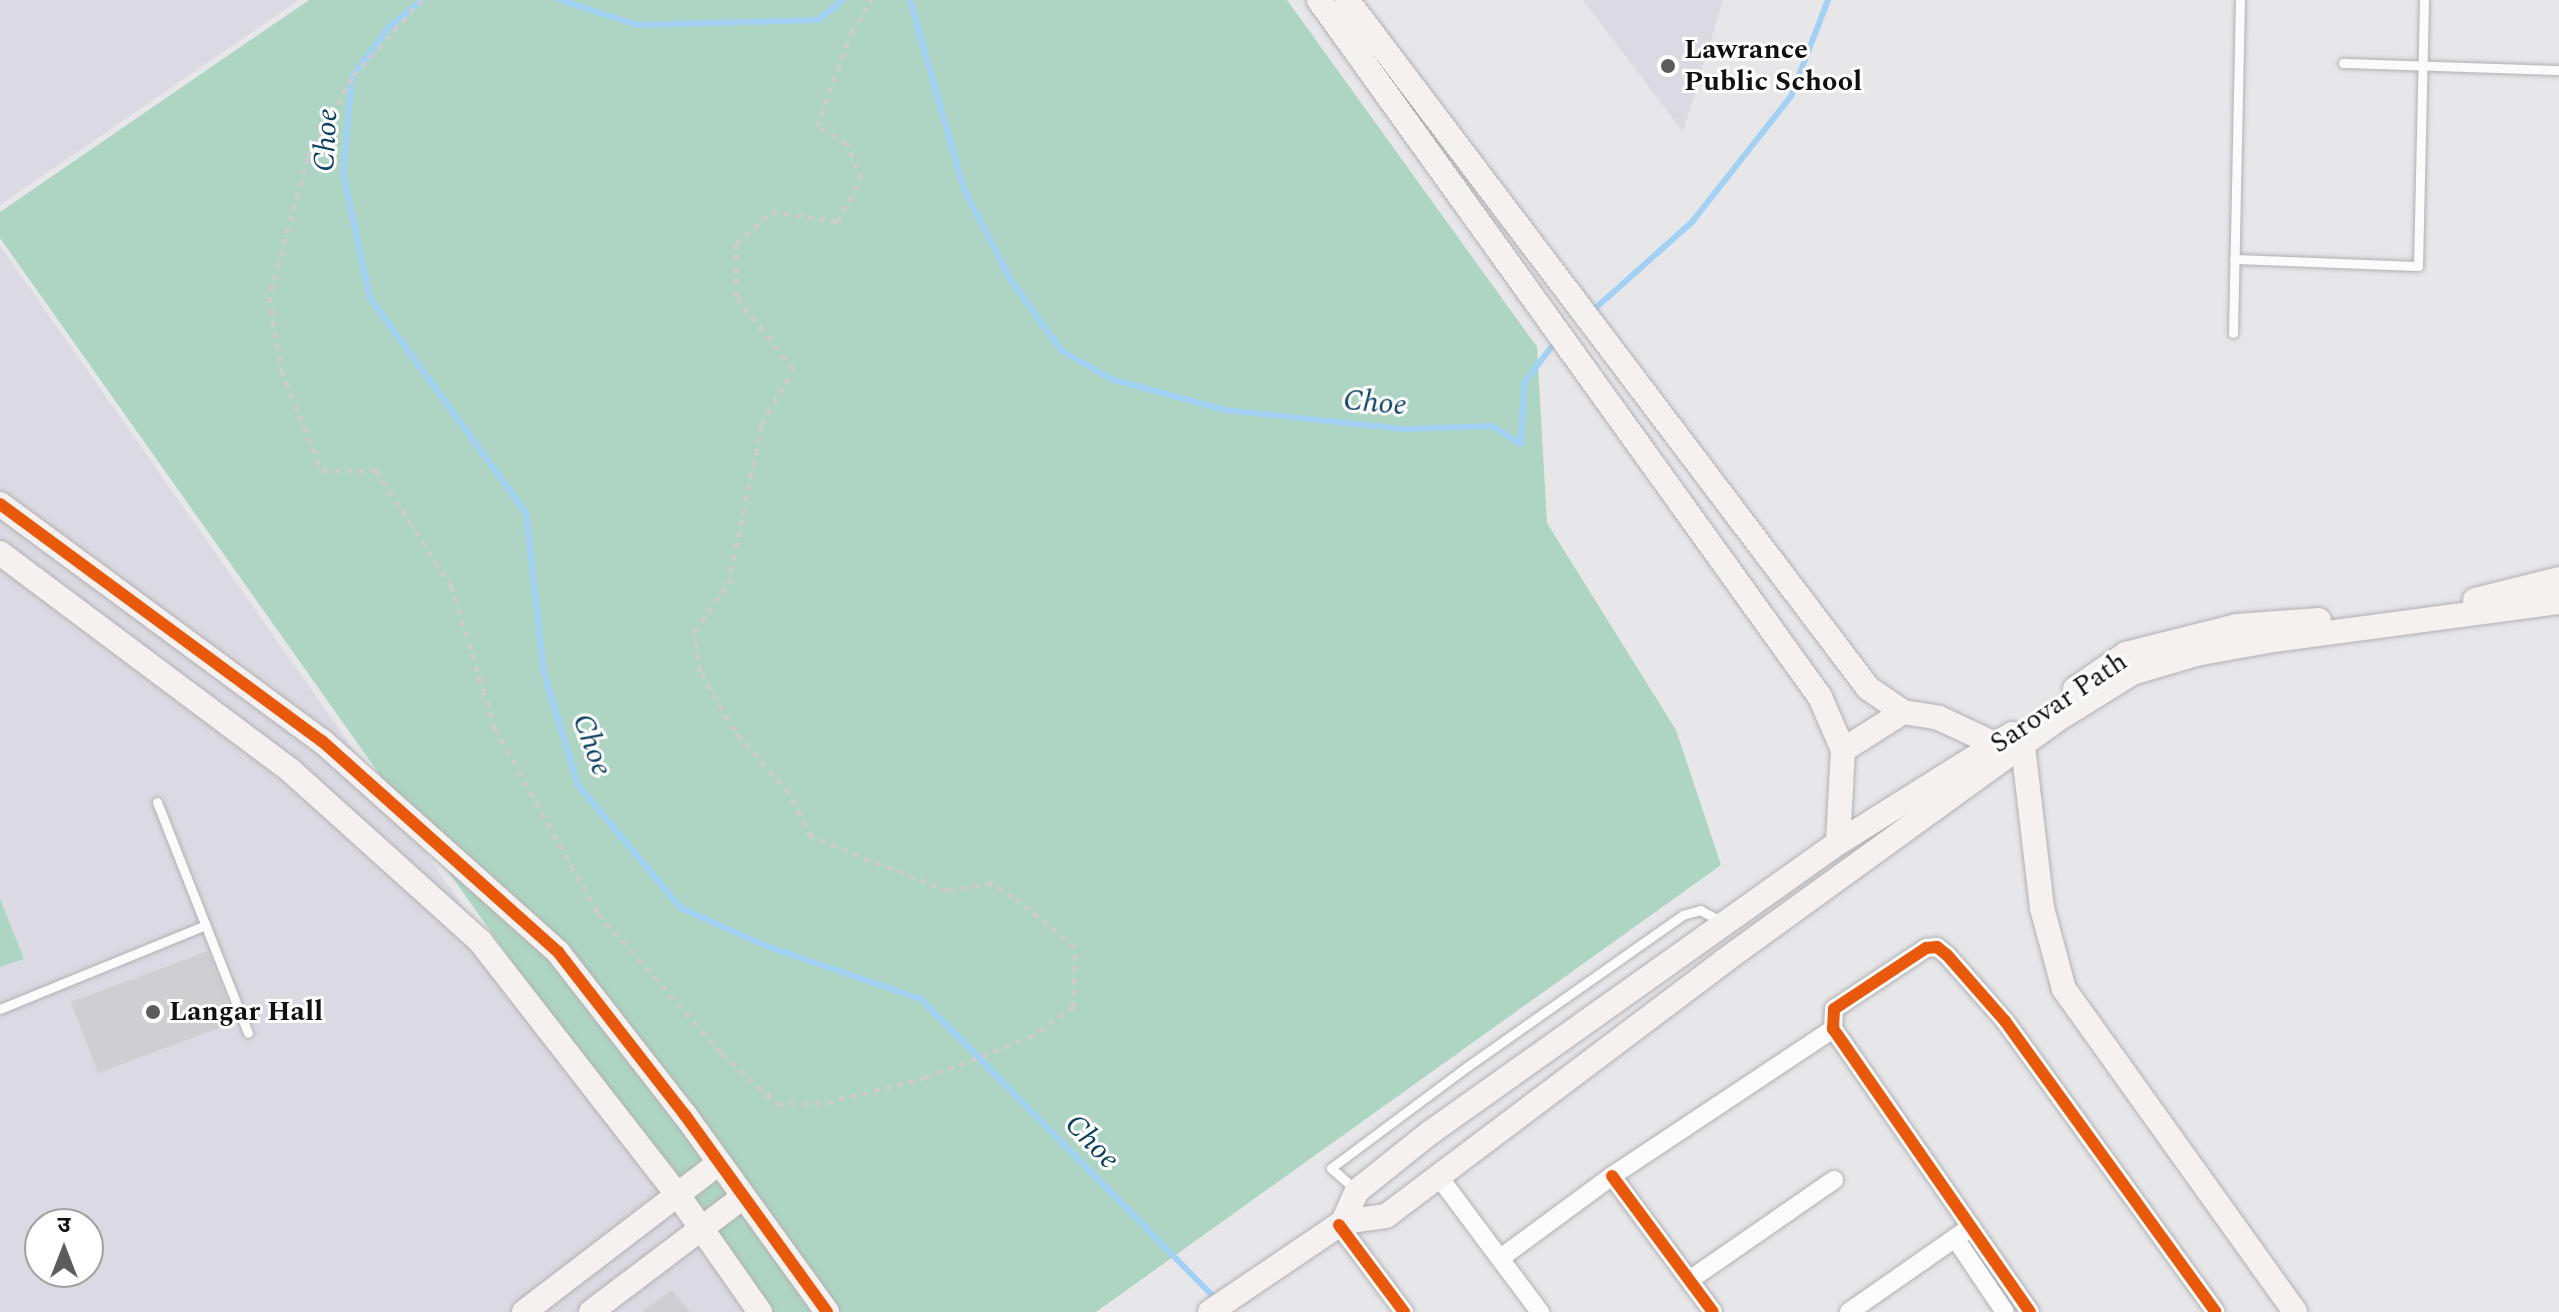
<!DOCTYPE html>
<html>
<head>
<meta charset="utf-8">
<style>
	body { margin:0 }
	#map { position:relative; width:2559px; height:1312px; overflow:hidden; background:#e7e7ea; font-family:Spectral,"Noto Sans Devanagari",serif }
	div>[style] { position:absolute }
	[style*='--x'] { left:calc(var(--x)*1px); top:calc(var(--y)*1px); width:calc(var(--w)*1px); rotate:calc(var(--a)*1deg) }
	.built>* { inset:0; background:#dbdae2 }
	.green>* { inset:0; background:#aed5c3 }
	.stream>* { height:6px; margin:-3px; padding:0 3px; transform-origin:3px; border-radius:3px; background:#a3d1f4 }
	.building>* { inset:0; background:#cfcfd1 }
	.path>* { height:4px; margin-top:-2px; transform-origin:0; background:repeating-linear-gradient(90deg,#cdcdcd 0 6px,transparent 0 12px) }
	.roads { filter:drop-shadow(0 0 2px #b1b1b3) drop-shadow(0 0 2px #b1b1b3) }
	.lane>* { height:9px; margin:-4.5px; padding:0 4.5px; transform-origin:4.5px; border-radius:4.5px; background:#fbfbfc }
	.street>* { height:18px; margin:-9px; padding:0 9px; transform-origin:9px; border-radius:9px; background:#fbfbfc }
	.secondary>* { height:24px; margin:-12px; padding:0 12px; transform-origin:12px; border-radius:12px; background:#f5f1f0 }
	.cycleway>* { height:12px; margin:-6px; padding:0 6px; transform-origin:6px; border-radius:6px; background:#e8590c }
	.dots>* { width:22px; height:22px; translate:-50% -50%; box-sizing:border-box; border:4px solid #fff; border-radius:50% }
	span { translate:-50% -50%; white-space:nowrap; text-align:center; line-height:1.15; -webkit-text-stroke:6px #fff; paint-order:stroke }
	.poi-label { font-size:28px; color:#111113; font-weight:700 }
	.left { translate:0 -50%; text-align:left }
	.street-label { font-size:28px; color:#111113 }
	.water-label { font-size:30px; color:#0c4060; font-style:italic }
	.north { position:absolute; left:24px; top:1208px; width:80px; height:80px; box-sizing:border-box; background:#fff; border:2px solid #a0a0a1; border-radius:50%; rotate:0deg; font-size:22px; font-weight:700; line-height:32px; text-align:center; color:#111113 }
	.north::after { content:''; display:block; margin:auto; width:28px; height:36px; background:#5c5c5e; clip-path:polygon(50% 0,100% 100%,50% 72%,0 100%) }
</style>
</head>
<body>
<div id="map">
	<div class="built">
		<i style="clip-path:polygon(0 0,299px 0,0 205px)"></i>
		<i style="clip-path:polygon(1583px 0,1723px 0,1683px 132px)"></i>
		<i style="clip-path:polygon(evenodd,0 246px,748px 1312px,0 1312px,0 246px,40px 1224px,88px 1224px,88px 1272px,40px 1272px,40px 1224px)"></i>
	</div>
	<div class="green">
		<i style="clip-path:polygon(309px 0,1287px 0,1537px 347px,1547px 523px,1676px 730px,1721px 865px,1096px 1312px,760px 1312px,0 238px,0 212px)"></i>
		<i style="clip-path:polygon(0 899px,24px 959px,0 967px)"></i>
	</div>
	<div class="stream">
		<i style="--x:422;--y:0;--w:44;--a:140.5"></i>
		<i style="--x:388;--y:28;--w:62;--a:125.8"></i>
		<i style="--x:352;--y:78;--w:95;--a:95.4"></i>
		<i style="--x:343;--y:173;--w:128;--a:77.8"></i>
		<i style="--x:370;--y:298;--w:266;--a:54"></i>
		<i style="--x:526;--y:513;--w:161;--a:83.6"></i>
		<i style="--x:544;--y:673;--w:117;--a:73.1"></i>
		<i style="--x:578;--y:785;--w:160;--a:50.1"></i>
		<i style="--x:681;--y:908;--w:93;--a:24.1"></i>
		<i style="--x:766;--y:946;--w:164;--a:18.9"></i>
		<i style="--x:921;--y:999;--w:422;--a:45.5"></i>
		<i style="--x:560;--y:0;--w:82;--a:17.8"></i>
		<i style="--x:638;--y:25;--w:180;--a:-1.6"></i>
		<i style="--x:818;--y:20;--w:32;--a:-39"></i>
		<i style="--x:910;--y:0;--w:197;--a:74.1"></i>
		<i style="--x:964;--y:189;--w:101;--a:62.9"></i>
		<i style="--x:1010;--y:279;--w:87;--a:54.3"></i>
		<i style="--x:1061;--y:350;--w:58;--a:30.1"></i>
		<i style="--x:1111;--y:379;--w:118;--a:15.2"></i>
		<i style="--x:1225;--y:410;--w:180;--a:6.1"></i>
		<i style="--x:1404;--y:429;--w:88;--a:-2"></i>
		<i style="--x:1492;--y:426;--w:34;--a:32"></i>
		<i style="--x:1521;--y:444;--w:61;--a:-87.2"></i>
		<i style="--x:1524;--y:383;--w:53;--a:-52.7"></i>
		<i style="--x:1590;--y:313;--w:137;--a:-41.7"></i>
		<i style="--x:1692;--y:222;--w:160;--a:-51.8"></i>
		<i style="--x:1791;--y:96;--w:103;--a:-68.9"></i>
	</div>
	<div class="building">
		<i style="clip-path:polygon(208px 951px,235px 1022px,98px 1073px,71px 1002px)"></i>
		<i style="clip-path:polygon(672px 1290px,690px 1312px,641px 1312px)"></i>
	</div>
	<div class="path">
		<i style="--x:422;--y:0;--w:105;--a:131.9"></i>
		<i style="--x:352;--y:78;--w:91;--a:118.8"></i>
		<i style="--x:308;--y:158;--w:144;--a:105.7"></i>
		<i style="--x:269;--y:297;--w:75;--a:80.8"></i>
		<i style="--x:281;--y:371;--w:108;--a:67.7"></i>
		<i style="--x:322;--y:471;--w:54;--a:0"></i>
		<i style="--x:376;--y:471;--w:137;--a:56.9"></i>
		<i style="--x:451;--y:586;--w:150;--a:72.9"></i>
		<i style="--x:495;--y:729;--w:212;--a:60.9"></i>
		<i style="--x:598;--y:914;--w:187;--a:48.5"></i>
		<i style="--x:722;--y:1054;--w:76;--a:42.3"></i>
		<i style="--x:778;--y:1105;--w:49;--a:-2.3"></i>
		<i style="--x:827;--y:1103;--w:102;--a:-14.2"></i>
		<i style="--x:926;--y:1078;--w:110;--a:-21.2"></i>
		<i style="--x:1029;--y:1038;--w:53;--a:-34.3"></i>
		<i style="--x:1073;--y:1008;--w:60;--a:-88.1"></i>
		<i style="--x:1075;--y:948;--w:80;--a:-140.6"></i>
		<i style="--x:1013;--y:897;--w:26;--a:-149"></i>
		<i style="--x:991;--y:884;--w:44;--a:170.8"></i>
		<i style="--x:948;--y:891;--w:147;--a:-158.5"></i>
		<i style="--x:811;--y:837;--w:49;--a:-116.6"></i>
		<i style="--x:789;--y:793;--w:83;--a:-131.6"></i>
		<i style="--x:734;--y:731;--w:68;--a:-120"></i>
		<i style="--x:700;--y:672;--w:40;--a:-98.5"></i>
		<i style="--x:694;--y:632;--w:59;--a:-54.7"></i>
		<i style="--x:728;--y:584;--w:163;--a:-77.9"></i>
		<i style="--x:762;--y:425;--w:64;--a:-61"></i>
		<i style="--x:793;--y:369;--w:92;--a:-128.4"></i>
		<i style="--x:736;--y:297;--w:53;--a:-90"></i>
		<i style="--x:736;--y:244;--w:48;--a:-41.6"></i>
		<i style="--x:772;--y:212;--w:66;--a:8.7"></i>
		<i style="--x:837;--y:222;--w:48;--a:-60.3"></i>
		<i style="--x:861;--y:180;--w:39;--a:-111"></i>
		<i style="--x:847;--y:144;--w:34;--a:-150"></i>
		<i style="--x:817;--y:127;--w:100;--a:-70.1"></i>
		<i style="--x:851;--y:33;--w:39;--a:-58"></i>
	</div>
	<div class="roads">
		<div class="lane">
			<i style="--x:2343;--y:63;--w:216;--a:1.9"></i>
			<i style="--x:2234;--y:259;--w:184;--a:2.2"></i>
			<i style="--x:2418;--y:266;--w:266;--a:-88.7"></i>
			<i style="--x:2233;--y:333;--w:333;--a:-88.8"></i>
			<i style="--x:157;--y:802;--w:248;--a:68.5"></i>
			<i style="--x:0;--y:1009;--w:222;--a:-22.2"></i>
			<i style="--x:1355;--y:1189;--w:32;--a:-139"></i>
			<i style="--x:1331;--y:1168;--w:171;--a:-36.7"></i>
			<i style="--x:1468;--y:1066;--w:263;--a:-35.1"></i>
			<i style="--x:1683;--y:915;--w:18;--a:-16"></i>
			<i style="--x:1700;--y:910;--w:27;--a:28"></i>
		</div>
		<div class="street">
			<i style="--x:1612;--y:1176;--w:169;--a:53.4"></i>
			<i style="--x:1439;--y:1177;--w:169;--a:53.2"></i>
			<i style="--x:1339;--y:1225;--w:109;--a:53.2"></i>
			<i style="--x:1955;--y:1238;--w:89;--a:56"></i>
			<i style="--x:1502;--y:1257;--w:137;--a:-36.4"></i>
			<i style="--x:1612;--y:1176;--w:265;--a:-33.6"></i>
			<i style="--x:1691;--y:1279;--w:174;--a:-34.7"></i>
			<i style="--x:1849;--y:1312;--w:149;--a:-34.9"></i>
			<i style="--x:2030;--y:1312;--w:345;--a:-124.8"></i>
			<i style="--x:1833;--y:1029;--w:20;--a:-87"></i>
			<i style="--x:1834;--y:1009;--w:110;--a:-33.5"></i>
			<i style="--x:1926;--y:948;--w:11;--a:-5"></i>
			<i style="--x:1937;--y:947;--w:13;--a:39"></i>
			<i style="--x:1947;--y:955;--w:88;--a:48.7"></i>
			<i style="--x:2005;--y:1021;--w:359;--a:54.1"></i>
		</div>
		<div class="secondary">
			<i style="--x:1319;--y:0;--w:858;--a:54.29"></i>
			<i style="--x:1820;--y:697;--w:58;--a:66.5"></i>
			<i style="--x:1843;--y:750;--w:93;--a:93.1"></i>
			<i style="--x:1347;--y:0;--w:863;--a:52.86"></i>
			<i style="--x:1868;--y:688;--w:42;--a:34.4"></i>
			<i style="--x:1903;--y:712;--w:36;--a:9"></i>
			<i style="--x:1939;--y:718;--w:64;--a:25"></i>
			<i style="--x:0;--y:504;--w:400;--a:36.4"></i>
			<i style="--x:322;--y:741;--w:317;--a:41.8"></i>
			<i style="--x:558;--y:952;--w:207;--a:52.1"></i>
			<i style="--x:685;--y:1115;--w:243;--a:54.2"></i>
			<i style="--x:0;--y:553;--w:362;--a:36.8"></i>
			<i style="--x:290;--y:770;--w:256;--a:42"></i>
			<i style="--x:480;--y:941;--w:322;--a:52.1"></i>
			<i style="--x:678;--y:1195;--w:143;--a:55"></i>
			<i style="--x:2475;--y:600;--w:87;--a:-14"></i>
			<i style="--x:2075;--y:689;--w:62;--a:-34.5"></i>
			<i style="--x:2126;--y:654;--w:114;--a:-14.2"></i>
			<i style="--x:2237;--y:626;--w:82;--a:-4.2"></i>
			<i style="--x:2023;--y:746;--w:163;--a:83.3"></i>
			<i style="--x:2042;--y:908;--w:84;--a:74.8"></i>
			<i style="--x:2064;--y:989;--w:397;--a:54.4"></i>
			<i style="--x:1843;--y:750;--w:71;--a:-32.3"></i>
			<i style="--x:1343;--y:1222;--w:34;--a:-66"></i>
			<i style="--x:1357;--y:1191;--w:95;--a:-38.6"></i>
			<i style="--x:1431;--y:1132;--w:499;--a:-35.4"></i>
			<i style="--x:1838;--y:843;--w:205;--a:-32.1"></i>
			<i style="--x:524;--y:1312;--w:245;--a:-37.4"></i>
			<i style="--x:591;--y:1312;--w:191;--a:-37.1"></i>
			<i style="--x:1210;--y:1312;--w:161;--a:-34.1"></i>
			<i style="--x:1343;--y:1222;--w:43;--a:-7.9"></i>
			<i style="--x:1386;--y:1216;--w:423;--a:-37"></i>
			<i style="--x:1724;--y:961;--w:418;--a:-35.9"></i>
			<i style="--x:2063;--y:716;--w:81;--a:-31.9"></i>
			<i style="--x:2132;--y:673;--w:67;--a:-16.5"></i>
			<i style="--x:2196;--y:654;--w:79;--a:-10.2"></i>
			<i style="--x:2274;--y:640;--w:288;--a:-7.6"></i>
		</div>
	</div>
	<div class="cycleway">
		<i style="--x:0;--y:504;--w:400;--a:36.4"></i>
		<i style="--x:322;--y:741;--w:317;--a:41.8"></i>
		<i style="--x:558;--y:952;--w:207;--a:52.1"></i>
		<i style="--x:685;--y:1115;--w:243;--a:54.2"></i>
		<i style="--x:1612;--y:1176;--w:169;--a:53.4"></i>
		<i style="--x:1339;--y:1225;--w:109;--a:53.2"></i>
		<i style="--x:2030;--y:1312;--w:345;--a:-124.8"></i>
		<i style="--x:1833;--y:1029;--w:20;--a:-87"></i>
		<i style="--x:1834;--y:1009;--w:110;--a:-33.5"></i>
		<i style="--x:1926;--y:948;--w:11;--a:-5"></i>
		<i style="--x:1937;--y:947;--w:13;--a:39"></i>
		<i style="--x:1947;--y:955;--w:88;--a:48.7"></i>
		<i style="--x:2005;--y:1021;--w:359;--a:54.1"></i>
	</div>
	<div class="dots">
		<i style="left:1668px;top:66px;background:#5c5c5e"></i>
		<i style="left:153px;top:1012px;background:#5c5c5e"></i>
	</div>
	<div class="poi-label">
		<span class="left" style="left:1684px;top:66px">Lawrance<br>Public School</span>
		<span class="left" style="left:169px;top:1012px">Langar Hall</span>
	</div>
	<div class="street-label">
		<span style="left:2059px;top:703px;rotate:-34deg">Sarovar Path</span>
	</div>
	<div class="water-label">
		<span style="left:326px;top:140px;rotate:-87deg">Choe</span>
		<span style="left:1375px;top:403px;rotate:5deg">Choe</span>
		<span style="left:592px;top:745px;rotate:70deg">Choe</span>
		<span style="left:1092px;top:1142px;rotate:46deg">Choe</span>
	</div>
	<div class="north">उ</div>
</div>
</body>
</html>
